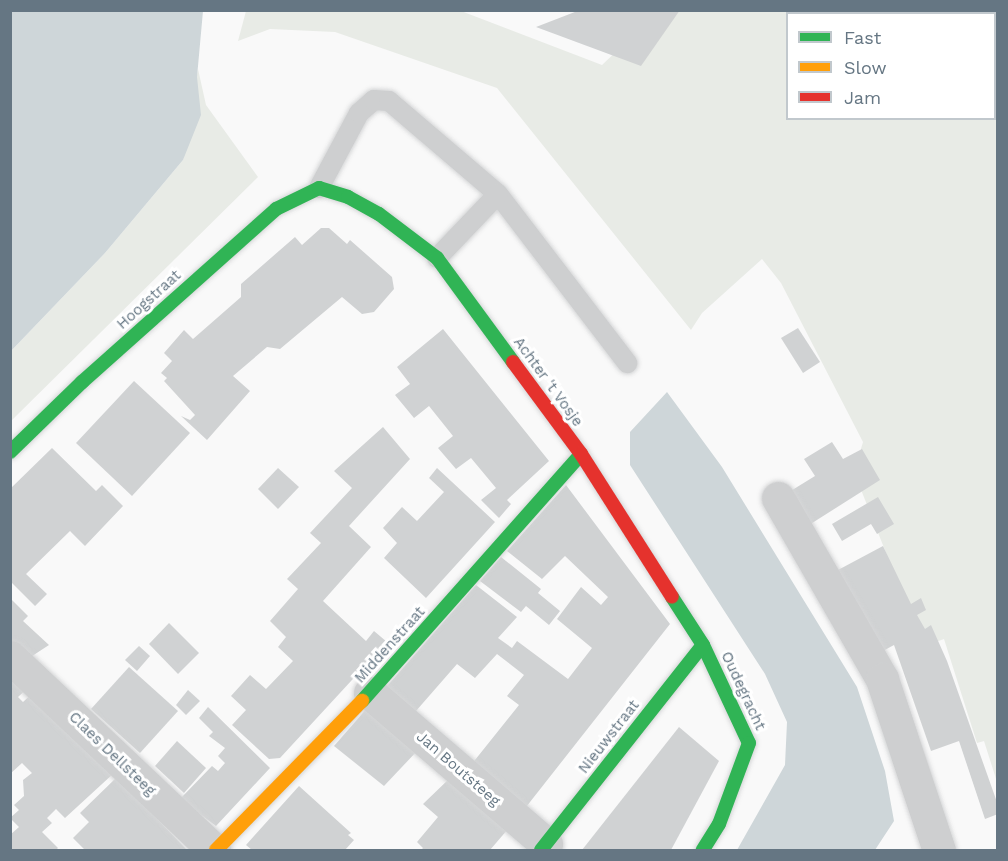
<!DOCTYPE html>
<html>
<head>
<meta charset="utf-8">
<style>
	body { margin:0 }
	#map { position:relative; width:1008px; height:861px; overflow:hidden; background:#f9f9f9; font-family:"Work Sans",sans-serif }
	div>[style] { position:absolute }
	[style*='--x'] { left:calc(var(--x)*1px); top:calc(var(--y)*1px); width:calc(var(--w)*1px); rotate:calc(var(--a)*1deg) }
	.green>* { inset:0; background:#e8ebe6 }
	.water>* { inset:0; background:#ced6d9 }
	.building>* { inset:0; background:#d0d2d3 }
	.roads { filter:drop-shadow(0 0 2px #d5d6d7) drop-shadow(0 0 2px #d5d6d7) }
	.lane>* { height:20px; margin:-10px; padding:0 10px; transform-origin:10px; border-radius:10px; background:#cecfd0 }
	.street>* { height:33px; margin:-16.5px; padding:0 16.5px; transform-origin:16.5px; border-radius:16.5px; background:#cecfd0 }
	.fast>* { height:14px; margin:-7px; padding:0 7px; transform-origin:7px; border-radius:7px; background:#30b455 }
	.slow>* { height:14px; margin:-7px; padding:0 7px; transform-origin:7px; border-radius:7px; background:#ff9f0a }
	.jam>* { height:14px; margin:-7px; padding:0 7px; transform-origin:7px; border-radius:7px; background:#e5322d }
	span { translate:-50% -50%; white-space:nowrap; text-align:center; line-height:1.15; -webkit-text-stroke:6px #fff; paint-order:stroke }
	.street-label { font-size:15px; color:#657683 }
	.frame { position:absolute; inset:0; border:12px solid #657683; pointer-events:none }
	.legend { position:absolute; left:786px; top:12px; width:210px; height:108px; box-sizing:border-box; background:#fff; border:2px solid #c1c8cd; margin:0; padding:8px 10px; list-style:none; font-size:18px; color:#657683 }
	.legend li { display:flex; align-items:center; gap:12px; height:30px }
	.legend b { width:30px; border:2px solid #c1c8cd }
</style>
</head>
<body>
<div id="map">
	<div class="green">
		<i style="clip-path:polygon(evenodd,246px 11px,461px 11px,602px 65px,623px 45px,644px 11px,997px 11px,997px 782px,984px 741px,977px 743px,944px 639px,930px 644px,892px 568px,854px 472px,863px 442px,781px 283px,762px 259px,702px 313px,691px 330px,497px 88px,335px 32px,270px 29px,238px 41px,246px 11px,788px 14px,994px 14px,994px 118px,788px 118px,788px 14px)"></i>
		<i style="clip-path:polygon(198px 69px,206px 105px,258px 177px,11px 421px,11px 351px,105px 253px,183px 160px)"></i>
	</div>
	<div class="water">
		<i style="clip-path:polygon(11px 10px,203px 11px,197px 77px,201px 115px,183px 160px,105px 253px,11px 351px)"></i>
		<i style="clip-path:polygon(667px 392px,722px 467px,857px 687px,885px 771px,894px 821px,875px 850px,737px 850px,785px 765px,787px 722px,765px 674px,630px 465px,630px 432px)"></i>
	</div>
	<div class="building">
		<i style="clip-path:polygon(580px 10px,680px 10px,641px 66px,536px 27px)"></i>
		<i style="clip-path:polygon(321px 228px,329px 228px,347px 244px,350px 240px,392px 277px,394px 289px,374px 312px,362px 314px,342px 297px,280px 349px,267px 347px,233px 376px,250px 391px,207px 440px,181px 416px,190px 420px,195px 415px,164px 381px,167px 378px,161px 373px,172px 361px,164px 353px,184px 330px,193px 339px,241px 297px,241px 284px,295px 237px,302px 245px)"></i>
		<i style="clip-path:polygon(798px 328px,820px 362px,803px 373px,781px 338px)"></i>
		<i style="clip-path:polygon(443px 329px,549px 461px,507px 500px,511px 504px,499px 518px,481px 500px,496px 488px,471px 458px,456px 469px,438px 448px,453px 436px,429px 406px,414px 418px,395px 395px,410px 384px,397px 367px)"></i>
		<i style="clip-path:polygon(134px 381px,190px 433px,132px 496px,76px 443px)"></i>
		<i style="clip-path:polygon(383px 427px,410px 459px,349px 526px,371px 547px,323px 601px,366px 641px,374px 631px,387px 642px,280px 758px,269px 759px,232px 725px,246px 710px,231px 696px,250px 675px,266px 689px,293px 661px,278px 647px,286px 637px,270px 621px,298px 589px,287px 579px,321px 543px,310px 533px,352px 488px,334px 471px)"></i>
		<i style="clip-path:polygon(832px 442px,843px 459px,862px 449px,880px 480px,809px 525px,789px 492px,815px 476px,804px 459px)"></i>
		<i style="clip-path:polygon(52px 448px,96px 491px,102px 485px,123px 506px,85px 546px,70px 531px,26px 574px,47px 594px,35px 606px,10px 581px,10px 489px)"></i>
		<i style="clip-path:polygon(278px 468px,299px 487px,278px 509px,258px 489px)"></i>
		<i style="clip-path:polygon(437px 468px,495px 522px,426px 598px,384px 558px,397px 543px,383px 528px,402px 507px,417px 521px,444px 492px,429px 478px)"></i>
		<i style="clip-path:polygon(566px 485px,670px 624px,519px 816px,467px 770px,519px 705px,507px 696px,524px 675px,497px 654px,475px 678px,457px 664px,409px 719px,381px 693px,476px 585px,517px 617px,498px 638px,512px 648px,517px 641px,568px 679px,592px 648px,557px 619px,581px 587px,601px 605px,608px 597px,565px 556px,542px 579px,507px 551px)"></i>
		<i style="clip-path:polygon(878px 497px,894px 524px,877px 534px,871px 524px,842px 541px,832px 524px)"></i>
		<i style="clip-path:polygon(883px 546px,911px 604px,921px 598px,926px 610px,917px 615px,925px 629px,931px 625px,947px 661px,998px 805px,998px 814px,985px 819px,959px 741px,931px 751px,894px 645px,881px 652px,838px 570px)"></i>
		<i style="clip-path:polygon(501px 557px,541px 589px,538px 593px,560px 611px,549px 625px,526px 606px,521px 612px,480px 581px)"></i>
		<i style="clip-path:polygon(12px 600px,28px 616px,23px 621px,49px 645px,26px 660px,10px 643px)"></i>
		<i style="clip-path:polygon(169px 623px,199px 653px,178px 674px,149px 644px)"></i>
		<i style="clip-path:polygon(139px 646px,150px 656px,137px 671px,125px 660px)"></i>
		<i style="clip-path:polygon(10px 664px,31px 685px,18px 697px,23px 702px,36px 690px,114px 773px,65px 818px,56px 809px,47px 818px,52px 823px,42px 832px,58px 848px,56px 850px,10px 850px,10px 835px,19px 827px,10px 818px,19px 810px,14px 805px,24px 796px,23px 780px,32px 773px,22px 763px,10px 774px)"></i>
		<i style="clip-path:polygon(129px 667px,178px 711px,140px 753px,91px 709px)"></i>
		<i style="clip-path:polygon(188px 690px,200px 701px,186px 715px,176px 705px)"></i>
		<i style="clip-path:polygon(208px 707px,270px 768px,216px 826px,180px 799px,212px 766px,218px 771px,225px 763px,218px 756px,225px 748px,209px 736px,213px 732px,199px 718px)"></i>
		<i style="clip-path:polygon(368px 707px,418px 750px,384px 786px,334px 746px)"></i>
		<i style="clip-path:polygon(679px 727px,719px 761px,671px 850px,582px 850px)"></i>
		<i style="clip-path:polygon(177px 741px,206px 768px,184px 793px,155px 766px)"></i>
		<i style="clip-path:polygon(117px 777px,187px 850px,85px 850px,73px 838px,89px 822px,80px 813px)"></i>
		<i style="clip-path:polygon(450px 778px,508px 829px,490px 850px,421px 850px,423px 848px,417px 842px,438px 817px,423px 804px)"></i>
		<i style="clip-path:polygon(299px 786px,351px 833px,348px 835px,354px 840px,345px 850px,252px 850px,246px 845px)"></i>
	</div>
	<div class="roads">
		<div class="lane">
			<i style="--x:319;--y:188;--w:85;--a:-61.9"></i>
			<i style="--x:359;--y:113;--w:20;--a:-41"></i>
			<i style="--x:374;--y:100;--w:15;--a:4"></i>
			<i style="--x:389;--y:101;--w:143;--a:40.5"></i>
			<i style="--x:498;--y:194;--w:213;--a:52.6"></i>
			<i style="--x:437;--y:258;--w:88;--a:-46.4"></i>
		</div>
		<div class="street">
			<i style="--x:778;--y:498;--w:209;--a:60.1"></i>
			<i style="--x:882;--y:679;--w:180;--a:71.6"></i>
			<i style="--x:10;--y:657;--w:281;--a:43.4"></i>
			<i style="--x:370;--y:693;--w:232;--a:40.6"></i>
		</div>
		<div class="fast">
			<i style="--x:10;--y:452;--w:100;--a:-44.2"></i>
			<i style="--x:82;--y:382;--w:260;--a:-41.7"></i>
			<i style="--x:276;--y:209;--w:48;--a:-26"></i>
			<i style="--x:319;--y:188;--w:30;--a:17"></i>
			<i style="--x:348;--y:197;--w:35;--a:29"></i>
			<i style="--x:379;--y:214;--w:73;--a:37.2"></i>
			<i style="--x:437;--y:258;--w:129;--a:53.8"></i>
			<i style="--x:672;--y:597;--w:57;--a:57.1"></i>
			<i style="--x:703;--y:645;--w:108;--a:64.9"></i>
			<i style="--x:749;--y:743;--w:86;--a:110.3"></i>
			<i style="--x:719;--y:824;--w:31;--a:122"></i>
			<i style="--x:362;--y:701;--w:330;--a:-48.4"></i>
			<i style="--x:541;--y:850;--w:261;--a:-51.7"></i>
		</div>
		<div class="slow">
			<i style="--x:216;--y:850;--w:209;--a:-45.6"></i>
		</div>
		<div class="jam">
			<i style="--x:513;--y:362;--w:114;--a:53.5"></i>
			<i style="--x:581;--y:454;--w:169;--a:57.5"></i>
		</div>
	</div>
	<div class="street-label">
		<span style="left:149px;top:300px;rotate:-42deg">Hoogstraat</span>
		<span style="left:548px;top:382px;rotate:54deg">Achter 't Vosje</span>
		<span style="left:390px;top:645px;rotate:-48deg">Middenstraat</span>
		<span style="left:743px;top:691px;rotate:65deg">Oudegracht</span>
		<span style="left:609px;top:737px;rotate:-52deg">Nieuwstraat</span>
		<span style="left:112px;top:754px;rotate:44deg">Claes Dellsteeg</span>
		<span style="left:458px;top:769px;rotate:41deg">Jan Boutsteeg</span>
	</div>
	<div class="frame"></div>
	<ul class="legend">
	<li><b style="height:8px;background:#30b455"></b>Fast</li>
	<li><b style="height:8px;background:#ff9f0a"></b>Slow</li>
	<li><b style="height:8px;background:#e5322d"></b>Jam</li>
	</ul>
</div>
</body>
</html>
